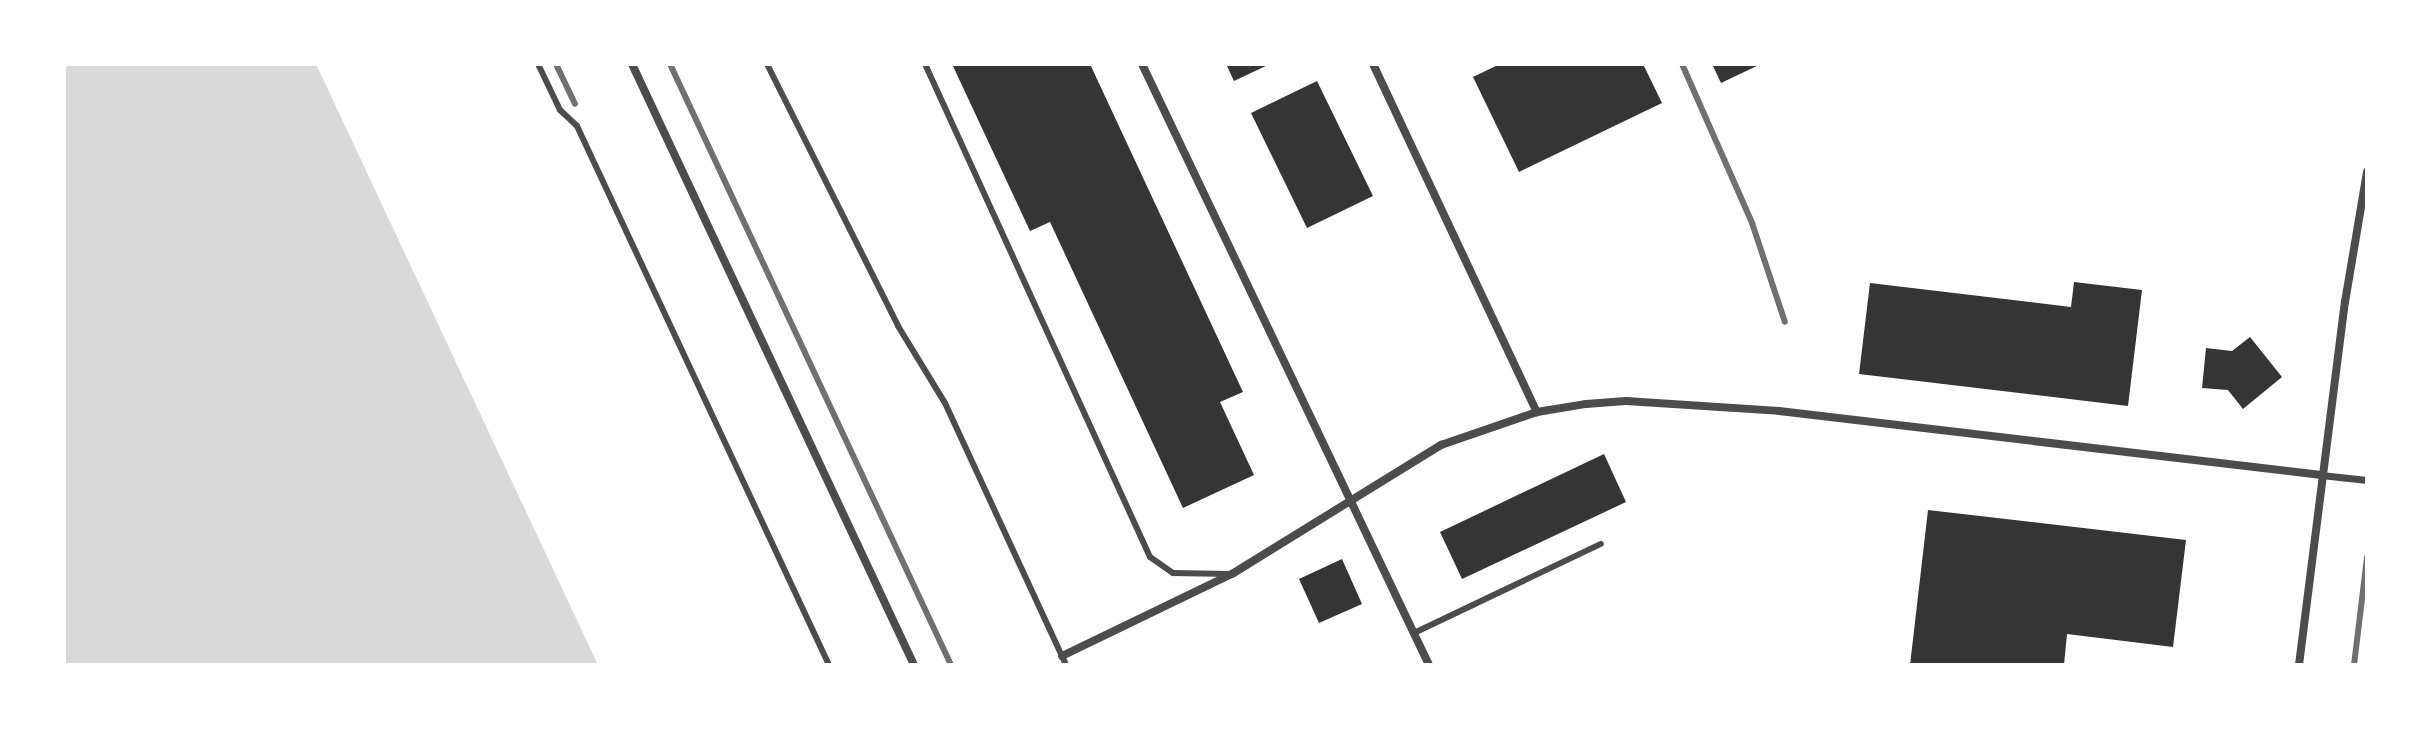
<!DOCTYPE html>
<html>
<head>
<meta charset="utf-8">
<style>
	body { margin:0 }
	#map { position:relative; width:2431px; height:729px; overflow:hidden; background:#fff; font-family:"Open Sans",sans-serif }
	div>[style] { position:absolute }
	[style*='--x'] { left:calc(var(--x)*1px); top:calc(var(--y)*1px); width:calc(var(--w)*1px); rotate:calc(var(--a)*1deg) }
	.water>* { inset:0; background:#d9d9d9 }
	.building>* { inset:0; background:#353535 }
	.service>* { height:6px; margin:-3px; padding:0 3px; transform-origin:3px; border-radius:3px; background:#4c4c4c }
	.pedestrian>* { height:7px; margin:-3.5px; padding:0 3.5px; transform-origin:3.5px; border-radius:3.5px; background:#4c4c4c }
	.minor>* { height:8px; margin:-4px; padding:0 4px; transform-origin:4px; border-radius:4px; background:#4c4c4c }
	.rail>* { height:6px; margin:-3px; padding:0 3px; transform-origin:3px; border-radius:3px; background:#707070 }
	span { translate:-50% -50%; white-space:nowrap; text-align:center; line-height:1.15; -webkit-text-stroke:8px #fff; paint-order:stroke }
	.frame { position:absolute; inset:0; border:66px solid #fff; pointer-events:none }
</style>
</head>
<body>
<div id="map">
	<div class="water">
		<i style="clip-path:polygon(64px 64px,316px 64px,598px 665px,64px 665px)"></i>
	</div>
	<div class="building">
		<i style="clip-path:polygon(952px 64px,1090px 64px,1243px 392px,1220px 402px,1254px 475px,1183px 508px,1050px 222px,1030px 231px)"></i>
		<i style="clip-path:polygon(1226px 64px,1270px 64px,1234px 81px)"></i>
		<i style="clip-path:polygon(1500px 64px,1643px 64px,1662px 103px,1519px 172px,1473px 77px)"></i>
		<i style="clip-path:polygon(1712px 64px,1761px 64px,1721px 83px)"></i>
		<i style="clip-path:polygon(1317px 81px,1373px 196px,1307px 228px,1251px 113px)"></i>
		<i style="clip-path:polygon(2074px 282px,2142px 290px,2128px 406px,1859px 374px,1870px 283px,2071px 307px)"></i>
		<i style="clip-path:polygon(2250px 337px,2282px 377px,2243px 409px,2228px 390px,2202px 388px,2206px 348px,2232px 351px)"></i>
		<i style="clip-path:polygon(1604px 454px,1626px 502px,1462px 579px,1440px 532px)"></i>
		<i style="clip-path:polygon(1928px 510px,2186px 540px,2173px 647px,2067px 634px,2064px 665px,1910px 665px)"></i>
		<i style="clip-path:polygon(1342px 559px,1362px 604px,1319px 623px,1299px 579px)"></i>
	</div>
	<div class="service">
		<i style="--x:538;--y:64;--w:51;--a:64.4"></i>
		<i style="--x:560;--y:110;--w:23;--a:43"></i>
		<i style="--x:577;--y:126;--w:595;--a:64.94"></i>
		<i style="--x:767;--y:64;--w:293;--a:63.4"></i>
		<i style="--x:898;--y:326;--w:90;--a:58.6"></i>
		<i style="--x:945;--y:403;--w:289;--a:65.2"></i>
		<i style="--x:925;--y:64;--w:542;--a:65.47"></i>
		<i style="--x:1150;--y:557;--w:28;--a:35"></i>
		<i style="--x:1173;--y:573;--w:56;--a:1"></i>
		<i style="--x:1414;--y:633;--w:207;--a:-25.5"></i>
	</div>
	<div class="pedestrian">
		<i style="--x:2321;--y:475;--w:46;--a:6.2"></i>
	</div>
	<div class="minor">
		<i style="--x:632;--y:64;--w:664;--a:64.86"></i>
		<i style="--x:1142;--y:64;--w:666;--a:64.47"></i>
		<i style="--x:1373;--y:64;--w:385;--a:64.8"></i>
		<i style="--x:1062;--y:656;--w:189;--a:-25.8"></i>
		<i style="--x:1232;--y:574;--w:246;--a:-31.7"></i>
		<i style="--x:1441;--y:445;--w:102;--a:-19"></i>
		<i style="--x:1537;--y:412;--w:50;--a:-9.3"></i>
		<i style="--x:1586;--y:404;--w:40;--a:-4.3"></i>
		<i style="--x:1626;--y:401;--w:153;--a:3.7"></i>
		<i style="--x:1779;--y:411;--w:546;--a:6.73"></i>
		<i style="--x:2299;--y:665;--w:366;--a:-82.8"></i>
		<i style="--x:2345;--y:302;--w:132;--a:-80.4"></i>
	</div>
	<div class="rail">
		<i style="--x:556;--y:64;--w:44;--a:64.6"></i>
		<i style="--x:670;--y:64;--w:663;--a:64.94"></i>
		<i style="--x:1682;--y:64;--w:174;--a:66.2"></i>
		<i style="--x:1752;--y:223;--w:104;--a:71.6"></i>
		<i style="--x:2354;--y:665;--w:109;--a:-83.1"></i>
	</div>
	<div class="frame"></div>
</div>
</body>
</html>
